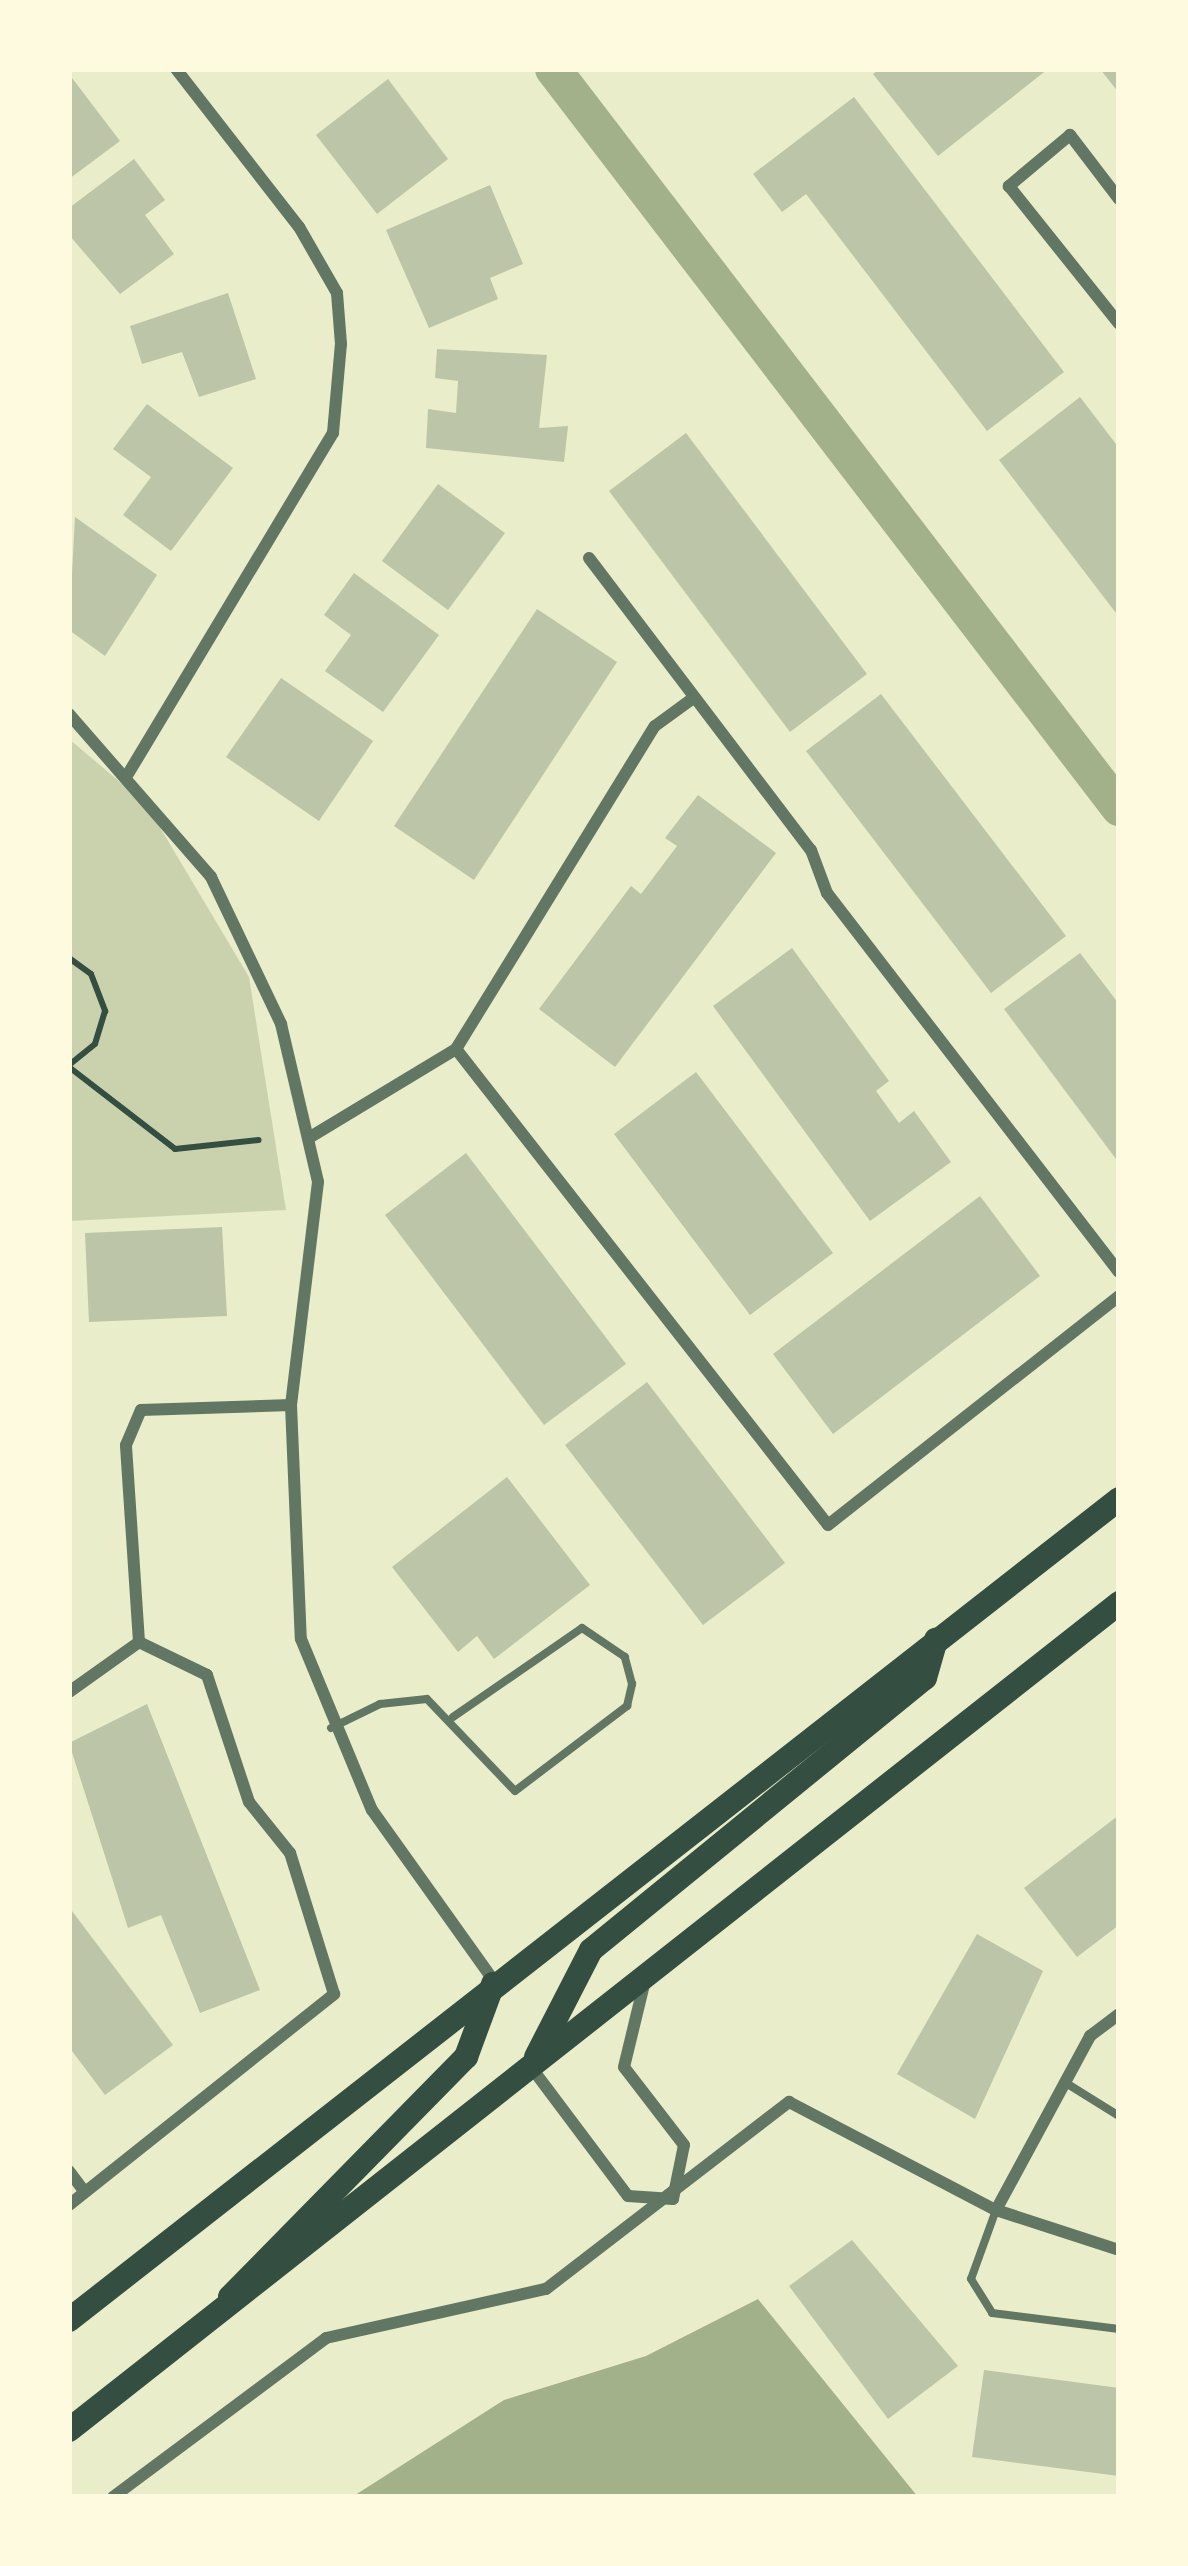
<!DOCTYPE html>
<html>
<head>
<meta charset="utf-8">
<style>
	body { margin:0 }
	#map { position:relative; width:1188px; height:2566px; overflow:hidden; background:#e9edc9; font-family:Barlow,sans-serif }
	div>[style] { position:absolute }
	[style*='--x'] { left:calc(var(--x)*1px); top:calc(var(--y)*1px); width:calc(var(--w)*1px); rotate:calc(var(--a)*1deg) }
	.green>* { inset:0; background:#cad2ad }
	.water>* { inset:0; background:#a3b18a }
	.canal>* { height:36px; margin:-18px; padding:0 18px; transform-origin:18px; border-radius:18px; background:#a3b18a }
	.building>* { inset:0; background:#bcc5a7 }
	.path>* { height:6px; margin:-3px; padding:0 3px; transform-origin:3px; border-radius:3px; background:#344e41 }
	.service>* { height:8px; margin:-4px; padding:0 4px; transform-origin:4px; border-radius:4px; background:#617663 }
	.minor>* { height:12px; margin:-6px; padding:0 6px; transform-origin:6px; border-radius:6px; background:#617663 }
	.primary>* { height:24px; margin:-12px; padding:0 12px; transform-origin:12px; border-radius:12px; background:#344e41 }
	span { translate:-50% -50%; white-space:nowrap; text-align:center; line-height:1.15; -webkit-text-stroke:9px #fefae0; paint-order:stroke }
	.frame { position:absolute; inset:0; border:72px solid #fefae0; pointer-events:none }
</style>
</head>
<body>
<div id="map">
	<div class="green">
		<i style="clip-path:polygon(69px 739px,146px 804px,249px 977px,286px 1210px,69px 1221px)"></i>
	</div>
	<div class="water">
		<i style="clip-path:polygon(758px 2299px,918px 2497px,352px 2497px,504px 2400px,646px 2356px)"></i>
	</div>
	<div class="canal">
		<i style="--x:553;--y:69;--w:931;--a:52.55"></i>
	</div>
	<div class="building">
		<i style="clip-path:polygon(880px 69px,1048px 69px,938px 156px,873px 74px)"></i>
		<i style="clip-path:polygon(1100px 69px,1119px 69px,1119px 93px)"></i>
		<i style="clip-path:polygon(69px 74px,120px 141px,69px 179px)"></i>
		<i style="clip-path:polygon(388px 79px,448px 159px,377px 214px,316px 135px)"></i>
		<i style="clip-path:polygon(854px 97px,1064px 372px,987px 431px,806px 194px,782px 212px,753px 174px)"></i>
		<i style="clip-path:polygon(134px 159px,165px 200px,145px 215px,174px 254px,120px 294px,69px 235px,69px 208px)"></i>
		<i style="clip-path:polygon(490px 185px,523px 264px,490px 278px,498px 299px,429px 328px,386px 230px)"></i>
		<i style="clip-path:polygon(228px 293px,256px 379px,199px 397px,182px 352px,142px 364px,130px 326px)"></i>
		<i style="clip-path:polygon(437px 349px,547px 355px,539px 428px,568px 426px,564px 462px,426px 448px,428px 409px,456px 413px,458px 381px,435px 378px)"></i>
		<i style="clip-path:polygon(1080px 397px,1119px 448px,1119px 617px,999px 460px)"></i>
		<i style="clip-path:polygon(147px 404px,233px 468px,171px 551px,123px 515px,151px 477px,113px 449px)"></i>
		<i style="clip-path:polygon(686px 433px,867px 674px,790px 732px,609px 491px)"></i>
		<i style="clip-path:polygon(438px 484px,505px 533px,448px 610px,382px 561px)"></i>
		<i style="clip-path:polygon(75px 517px,157px 575px,105px 656px,69px 630px)"></i>
		<i style="clip-path:polygon(354px 573px,439px 635px,383px 712px,325px 671px,351px 635px,324px 615px)"></i>
		<i style="clip-path:polygon(537px 609px,617px 662px,474px 880px,394px 826px)"></i>
		<i style="clip-path:polygon(281px 678px,373px 741px,319px 821px,226px 757px)"></i>
		<i style="clip-path:polygon(881px 694px,1066px 936px,991px 993px,806px 751px)"></i>
		<i style="clip-path:polygon(698px 795px,776px 853px,615px 1067px,539px 1009px,631px 886px,641px 894px,677px 846px,665px 838px)"></i>
		<i style="clip-path:polygon(792px 948px,889px 1081px,876px 1091px,899px 1123px,914px 1111px,951px 1162px,870px 1221px,713px 1006px)"></i>
		<i style="clip-path:polygon(1080px 953px,1119px 1004px,1119px 1163px,1004px 1009px)"></i>
		<i style="clip-path:polygon(696px 1072px,833px 1253px,750px 1315px,614px 1134px)"></i>
		<i style="clip-path:polygon(466px 1153px,626px 1364px,544px 1425px,385px 1215px)"></i>
		<i style="clip-path:polygon(980px 1196px,1040px 1276px,833px 1434px,773px 1354px)"></i>
		<i style="clip-path:polygon(222px 1227px,227px 1316px,89px 1322px,85px 1233px)"></i>
		<i style="clip-path:polygon(647px 1382px,785px 1563px,703px 1625px,565px 1445px)"></i>
		<i style="clip-path:polygon(507px 1477px,590px 1585px,494px 1659px,477px 1636px,458px 1652px,392px 1567px)"></i>
		<i style="clip-path:polygon(147px 1704px,260px 1990px,200px 2013px,161px 1915px,128px 1928px,69px 1743px)"></i>
		<i style="clip-path:polygon(1119px 1815px,1119px 1925px,1077px 1957px,1024px 1888px)"></i>
		<i style="clip-path:polygon(69px 1907px,173px 2045px,105px 2095px,69px 2047px)"></i>
		<i style="clip-path:polygon(977px 1934px,1043px 1971px,975px 2119px,897px 2074px)"></i>
		<i style="clip-path:polygon(852px 2240px,958px 2366px,888px 2419px,789px 2286px)"></i>
		<i style="clip-path:polygon(984px 2370px,1119px 2388px,1119px 2476px,972px 2457px)"></i>
	</div>
	<div class="path">
		<i style="--x:69;--y:958;--w:27;--a:36"></i>
		<i style="--x:91;--y:974;--w:40;--a:69"></i>
		<i style="--x:105;--y:1011;--w:34;--a:107"></i>
		<i style="--x:95;--y:1044;--w:33;--a:141"></i>
		<i style="--x:69;--y:1067;--w:134;--a:37.7"></i>
		<i style="--x:175;--y:1149;--w:84;--a:-6.1"></i>
	</div>
	<div class="service">
		<i style="--x:331;--y:1728;--w:55;--a:-26.1"></i>
		<i style="--x:380;--y:1704;--w:47;--a:-6.1"></i>
		<i style="--x:427;--y:1699;--w:127;--a:46.3"></i>
		<i style="--x:515;--y:1791;--w:141;--a:-37.2"></i>
		<i style="--x:627;--y:1706;--w:23;--a:-77"></i>
		<i style="--x:632;--y:1684;--w:28;--a:-105"></i>
		<i style="--x:625;--y:1657;--w:52;--a:-146"></i>
		<i style="--x:582;--y:1628;--w:157;--a:145.4"></i>
		<i style="--x:1066;--y:2083;--w:62;--a:31.9"></i>
		<i style="--x:996;--y:2210;--w:73;--a:109.9"></i>
		<i style="--x:971;--y:2279;--w:40;--a:58"></i>
		<i style="--x:992;--y:2313;--w:128;--a:7.2"></i>
	</div>
	<div class="minor">
		<i style="--x:1119;--y:199;--w:81;--a:-127.4"></i>
		<i style="--x:1070;--y:135;--w:80;--a:140.1"></i>
		<i style="--x:1009;--y:186;--w:176;--a:51.4"></i>
		<i style="--x:589;--y:558;--w:367;--a:52.8"></i>
		<i style="--x:811;--y:850;--w:46;--a:69.6"></i>
		<i style="--x:827;--y:893;--w:478;--a:52.4"></i>
		<i style="--x:69;--y:714;--w:216;--a:48.9"></i>
		<i style="--x:211;--y:877;--w:163;--a:64.5"></i>
		<i style="--x:281;--y:1024;--w:162;--a:76.8"></i>
		<i style="--x:318;--y:1182;--w:225;--a:96.9"></i>
		<i style="--x:291;--y:1405;--w:234;--a:87.6"></i>
		<i style="--x:301;--y:1639;--w:185;--a:67.5"></i>
		<i style="--x:372;--y:1810;--w:210;--a:54.5"></i>
		<i style="--x:128;--y:774;--w:398;--a:-59"></i>
		<i style="--x:333;--y:433;--w:89;--a:-84.9"></i>
		<i style="--x:341;--y:344;--w:51;--a:-94.5"></i>
		<i style="--x:337;--y:293;--w:76;--a:-119.9"></i>
		<i style="--x:299;--y:227;--w:200;--a:-127.9"></i>
		<i style="--x:456;--y:1049;--w:604;--a:51.99"></i>
		<i style="--x:828;--y:1525;--w:370;--a:-38.2"></i>
		<i style="--x:312;--y:1136;--w:168;--a:-31.1"></i>
		<i style="--x:456;--y:1049;--w:379;--a:-58.4"></i>
		<i style="--x:655;--y:726;--w:46;--a:-36.1"></i>
		<i style="--x:139;--y:1642;--w:197;--a:-93.8"></i>
		<i style="--x:126;--y:1445;--w:38;--a:-67"></i>
		<i style="--x:141;--y:1410;--w:150;--a:-1.9"></i>
		<i style="--x:69;--y:1692;--w:86;--a:-35.5"></i>
		<i style="--x:531;--y:2067;--w:161;--a:53.1"></i>
		<i style="--x:628;--y:2196;--w:45;--a:3.8"></i>
		<i style="--x:673;--y:2199;--w:55;--a:-78.5"></i>
		<i style="--x:684;--y:2145;--w:98;--a:-127.6"></i>
		<i style="--x:624;--y:2067;--w:89;--a:-76.4"></i>
		<i style="--x:69;--y:2171;--w:26;--a:53"></i>
		<i style="--x:69;--y:2205;--w:339;--a:-38.5"></i>
		<i style="--x:334;--y:1994;--w:148;--a:-107.3"></i>
		<i style="--x:290;--y:1853;--w:65;--a:-128.8"></i>
		<i style="--x:249;--y:1802;--w:134;--a:-108.3"></i>
		<i style="--x:207;--y:1675;--w:76;--a:-154.1"></i>
		<i style="--x:996;--y:2210;--w:198;--a:-61.6"></i>
		<i style="--x:1090;--y:2036;--w:36;--a:-37"></i>
		<i style="--x:113;--y:2497;--w:266;--a:-36.7"></i>
		<i style="--x:326;--y:2338;--w:225;--a:-12.6"></i>
		<i style="--x:546;--y:2289;--w:307;--a:-37.6"></i>
		<i style="--x:789;--y:2102;--w:233;--a:27.6"></i>
		<i style="--x:996;--y:2210;--w:129;--a:18"></i>
	</div>
	<div class="primary">
		<i style="--x:536;--y:2057;--w:120;--a:-62.8"></i>
		<i style="--x:591;--y:1950;--w:431;--a:-39.2"></i>
		<i style="--x:925;--y:1678;--w:40;--a:-74"></i>
		<i style="--x:230;--y:2297;--w:337;--a:-45.5"></i>
		<i style="--x:466;--y:2057;--w:78;--a:-69.7"></i>
		<i style="--x:69;--y:2320;--w:1333;--a:-38.02"></i>
		<i style="--x:69;--y:2430;--w:1337;--a:-38.22"></i>
	</div>
	<div class="frame"></div>
</div>
</body>
</html>
